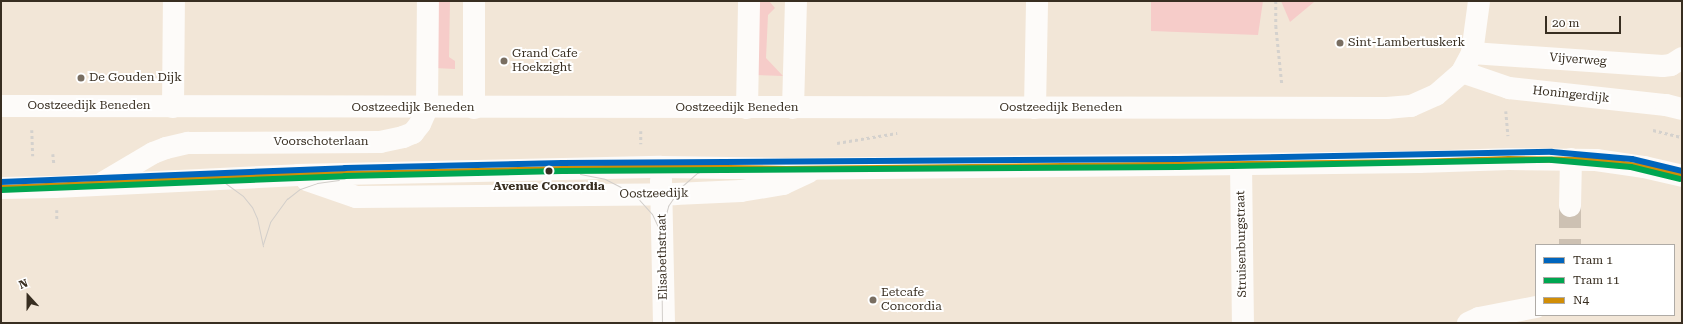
<!DOCTYPE html>
<html>
<head>
<meta charset="utf-8">
<style>
	body { margin:0 }
	#map { position:relative; width:1683px; height:324px; overflow:hidden; background:#f2e6d7; font-family:"Roboto Serif",serif }
	div>[style] { position:absolute }
	[style*='--x'] { left:calc(var(--x)*1px); top:calc(var(--y)*1px); width:calc(var(--w)*1px); rotate:calc(var(--a)*1deg) }
	.green>* { inset:0; background:#f6ccc9 }
	.minor-tunnel>* { height:22px; margin-top:-11px; transform-origin:0; background:repeating-linear-gradient(90deg,#cdc1b3 0 22px,transparent 0 33px) }
	.path>* { height:2.5px; margin-top:-1.25px; transform-origin:0; background:repeating-linear-gradient(90deg,#d4d1cd 0 3px,transparent 0 6px) }
	.minor>* { height:22px; margin:-11px; padding:0 11px; transform-origin:11px; border-radius:11px; background:#fdfbf9 }
	.tram>* { height:1px; margin:-0.5px; padding:0 0.5px; transform-origin:0.5px; border-radius:0.5px; background:#d2ceca }
	.bus-1>* { height:6px; margin:-3px; padding:0 3px; transform-origin:3px; border-radius:3px; background:#d18e07 }
	.tram-1>* { height:6px; margin:-3px; padding:0 3px; transform-origin:3px; border-radius:3px; background:#0065bd }
	.tram-2>* { height:6px; margin:-3px; padding:0 3px; transform-origin:3px; border-radius:3px; background:#00a651 }
	.dots>* { width:11px; height:11px; translate:-50% -50%; box-sizing:border-box; border:2px solid #fff; border-radius:50% }
	span { translate:-50% -50%; white-space:nowrap; text-align:center; line-height:1.15; -webkit-text-stroke:4px #fff; paint-order:stroke }
	.poi-label { font-size:12px; color:#382e21 }
	.left { translate:0 -50%; text-align:left }
	.street-label { font-size:12px; color:#382e21 }
	.stop-label { font-size:12px; color:#382e21; font-weight:700 }
	.frame { position:absolute; inset:0; border:2px solid #382e21; pointer-events:none }
	.legend { position:absolute; left:1535px; top:244px; width:140px; height:72px; box-sizing:border-box; background:#fff; border:1px solid #afaba6; margin:0; padding:5px 7px; list-style:none; font-size:12px; color:#382e21 }
	.legend li { display:flex; align-items:center; gap:8px; height:20px }
	.legend b { width:20px; border:1px solid #afaba6 }
	.north { position:absolute; left:8px; top:276px; width:40px; height:40px; -webkit-text-stroke:3px #fff; paint-order:stroke; rotate:339deg; font-size:11px; font-weight:700; line-height:16px; text-align:center; color:#382e21 }
	.north::after { content:''; display:block; margin:auto; width:14px; height:18px; background:#382e21; clip-path:polygon(50% 0,100% 100%,50% 72%,0 100%) }
	.scale { position:absolute; left:1545px; top:16px; width:76px; height:18px; box-sizing:border-box; border:2px solid #382e21; border-top:0; padding-left:5px; font-size:12px; line-height:14px; white-space:nowrap; color:#382e21; -webkit-text-stroke:3px #fff; paint-order:stroke }
</style>
</head>
<body>
<div id="map">
	<div class="green">
		<i style="clip-path:polygon(435px 1px,450px 1px,449px 57px,455px 61px,455px 69px,435px 68px)"></i>
		<i style="clip-path:polygon(756px 1px,769px 1px,775px 8px,768px 15px,766px 58px,783px 76px,754px 75px)"></i>
		<i style="clip-path:polygon(1151px 1px,1263px 1px,1258px 35px,1151px 31px)"></i>
		<i style="clip-path:polygon(1281px 1px,1313px 1px,1314px 2px,1290px 22px)"></i>
	</div>
	<div class="minor-tunnel">
		<i style="--x:1570;--y:206;--w:39;--a:90"></i>
	</div>
	<div class="path">
		<i style="--x:1276;--y:1;--w:25;--a:90"></i>
		<i style="--x:1276;--y:26;--w:58;--a:84.1"></i>
		<i style="--x:1506;--y:111;--w:25;--a:85"></i>
		<i style="--x:32;--y:130;--w:26;--a:88"></i>
		<i style="--x:1653;--y:130;--w:30;--a:14"></i>
		<i style="--x:641;--y:131;--w:13;--a:90"></i>
		<i style="--x:837;--y:143;--w:61;--a:-9.5"></i>
		<i style="--x:53;--y:154;--w:9;--a:84"></i>
		<i style="--x:57;--y:210;--w:11;--a:90"></i>
	</div>
	<div class="minor">
		<i style="--x:474;--y:1;--w:107;--a:90"></i>
		<i style="--x:1472;--y:53;--w:191;--a:3.9"></i>
		<i style="--x:1663;--y:66;--w:8;--a:-7"></i>
		<i style="--x:1671;--y:65;--w:13;--a:-32"></i>
		<i style="--x:1462;--y:72;--w:50;--a:18.8"></i>
		<i style="--x:1509;--y:88;--w:158;--a:6.2"></i>
		<i style="--x:1666;--y:105;--w:16;--a:14"></i>
		<i style="--x:1;--y:106;--w:1386;--a:0.08"></i>
		<i style="--x:1387;--y:108;--w:24;--a:-5"></i>
		<i style="--x:1411;--y:106;--w:27;--a:-24"></i>
		<i style="--x:1436;--y:95;--w:35;--a:-41"></i>
		<i style="--x:1462;--y:72;--w:21;--a:-62"></i>
		<i style="--x:1472;--y:53;--w:52;--a:-82.3"></i>
		<i style="--x:173;--y:107;--w:106;--a:-89.5"></i>
		<i style="--x:747;--y:108;--w:107;--a:-88.9"></i>
		<i style="--x:793;--y:108;--w:107;--a:-88.4"></i>
		<i style="--x:1035;--y:108;--w:107;--a:-88.9"></i>
		<i style="--x:1241;--y:164;--w:159;--a:89.3"></i>
		<i style="--x:307;--y:180;--w:52;--a:19.1"></i>
		<i style="--x:356;--y:197;--w:319;--a:-0.5"></i>
		<i style="--x:675;--y:194;--w:66;--a:-2.6"></i>
		<i style="--x:741;--y:191;--w:43;--a:-9.5"></i>
		<i style="--x:783;--y:184;--w:29;--a:-25"></i>
		<i style="--x:661;--y:180;--w:143;--a:88.8"></i>
		<i style="--x:104;--y:182;--w:57;--a:-30.6"></i>
		<i style="--x:153;--y:153;--w:14;--a:-21"></i>
		<i style="--x:166;--y:148;--w:23;--a:-13"></i>
		<i style="--x:188;--y:143;--w:192;--a:-0.3"></i>
		<i style="--x:380;--y:142;--w:24;--a:-12"></i>
		<i style="--x:403;--y:137;--w:11;--a:-22"></i>
		<i style="--x:413;--y:133;--w:11;--a:-52"></i>
		<i style="--x:420;--y:124;--w:17;--a:-66"></i>
		<i style="--x:427;--y:108;--w:107;--a:-89.5"></i>
		<i style="--x:1;--y:188;--w:54;--a:-1.1"></i>
		<i style="--x:55;--y:187;--w:243;--a:-2.8"></i>
		<i style="--x:298;--y:175;--w:363;--a:-1.3"></i>
		<i style="--x:661;--y:167;--w:125;--a:0.9"></i>
		<i style="--x:786;--y:169;--w:633;--a:-0.63"></i>
		<i style="--x:1419;--y:162;--w:90;--a:-1.9"></i>
		<i style="--x:1509;--y:159;--w:87;--a:0.7"></i>
		<i style="--x:1596;--y:160;--w:49;--a:8.3"></i>
		<i style="--x:1644;--y:167;--w:39;--a:13"></i>
		<i style="--x:1570;--y:206;--w:47;--a:-88.8"></i>
		<i style="--x:1468;--y:323;--w:12;--a:-24"></i>
		<i style="--x:1479;--y:318;--w:58;--a:-10.9"></i>
	</div>
	<div class="tram">
		<i style="--x:580;--y:174;--w:25;--a:11"></i>
		<i style="--x:605;--y:179;--w:33;--a:27"></i>
		<i style="--x:634;--y:194;--w:27;--a:48"></i>
		<i style="--x:652;--y:214;--w:17;--a:65"></i>
		<i style="--x:659;--y:229;--w:7;--a:82"></i>
		<i style="--x:175;--y:175;--w:34;--a:3"></i>
		<i style="--x:209;--y:177;--w:12;--a:14"></i>
		<i style="--x:221;--y:180;--w:27;--a:36"></i>
		<i style="--x:243;--y:196;--w:14;--a:51"></i>
		<i style="--x:252;--y:207;--w:12;--a:66"></i>
		<i style="--x:257;--y:218;--w:29;--a:78"></i>
		<i style="--x:263;--y:244;--w:23;--a:-72"></i>
		<i style="--x:270;--y:222;--w:29;--a:-54"></i>
		<i style="--x:287;--y:199;--w:16;--a:-38"></i>
		<i style="--x:300;--y:189;--w:18;--a:-19"></i>
		<i style="--x:317;--y:183;--w:22;--a:-8"></i>
		<i style="--x:662;--y:323;--w:77;--a:-90.7"></i>
		<i style="--x:661;--y:246;--w:17;--a:-87"></i>
		<i style="--x:662;--y:229;--w:24;--a:-75"></i>
		<i style="--x:668;--y:206;--w:23;--a:-56"></i>
		<i style="--x:681;--y:187;--w:21;--a:-41"></i>
		<i style="--x:697;--y:173;--w:26;--a:-21"></i>
		<i style="--x:721;--y:164;--w:21;--a:-5"></i>
	</div>
	<div class="bus-1">
		<i style="--x:1;--y:188;--w:297;--a:-2.5"></i>
		<i style="--x:298;--y:175;--w:363;--a:-1.3"></i>
		<i style="--x:661;--y:167;--w:125;--a:0.9"></i>
		<i style="--x:786;--y:169;--w:633;--a:-0.63"></i>
		<i style="--x:1419;--y:162;--w:90;--a:-1.9"></i>
		<i style="--x:1509;--y:159;--w:87;--a:0.7"></i>
		<i style="--x:1596;--y:160;--w:49;--a:8.3"></i>
		<i style="--x:1644;--y:167;--w:39;--a:13"></i>
	</div>
	<div class="tram-1">
		<i style="--x:1;--y:182;--w:344;--a:-2.3"></i>
		<i style="--x:345;--y:168;--w:217;--a:-1.3"></i>
		<i style="--x:562;--y:163;--w:616;--a:-0.37"></i>
		<i style="--x:1178;--y:159;--w:374;--a:-1.1"></i>
		<i style="--x:1552;--y:152;--w:80;--a:5"></i>
		<i style="--x:1632;--y:159;--w:51;--a:13.5"></i>
	</div>
	<div class="tram-2">
		<i style="--x:1;--y:190;--w:344;--a:-2.3"></i>
		<i style="--x:345;--y:176;--w:217;--a:-1.3"></i>
		<i style="--x:562;--y:171;--w:616;--a:-0.37"></i>
		<i style="--x:1178;--y:167;--w:374;--a:-1.1"></i>
		<i style="--x:1552;--y:160;--w:79;--a:5.1"></i>
		<i style="--x:1631;--y:167;--w:50;--a:13.8"></i>
	</div>
	<div class="dots">
		<i style="left:1340px;top:43px;background:#796e61"></i>
		<i style="left:504px;top:61px;background:#796e61"></i>
		<i style="left:81px;top:78px;background:#796e61"></i>
		<i style="left:549px;top:171px;background:#382e21"></i>
		<i style="left:873px;top:300px;background:#796e61"></i>
	</div>
	<div class="poi-label">
		<span class="left" style="left:1348px;top:43px">Sint-Lambertuskerk</span>
		<span class="left" style="left:512px;top:61px">Grand Cafe<br>Hoekzight</span>
		<span class="left" style="left:89px;top:78px">De Gouden Dijk</span>
		<span class="left" style="left:881px;top:300px">Eetcafe<br>Concordia</span>
	</div>
	<div class="street-label">
		<span style="left:1578px;top:60px;rotate:4deg">Vijverweg</span>
		<span style="left:1571px;top:95px;rotate:6deg">Honingerdijk</span>
		<span style="left:89px;top:106px">Oostzeedijk Beneden</span>
		<span style="left:413px;top:108px">Oostzeedijk Beneden</span>
		<span style="left:737px;top:108px">Oostzeedijk Beneden</span>
		<span style="left:1061px;top:108px">Oostzeedijk Beneden</span>
		<span style="left:321px;top:142px">Voorschoterlaan</span>
		<span style="left:654px;top:194px;rotate:-1deg">Oostzeedijk</span>
		<span style="left:1242px;top:244px;rotate:-91deg">Struisenburgstraat</span>
		<span style="left:663px;top:257px;rotate:-91deg">Elisabethstraat</span>
	</div>
	<div class="stop-label">
		<span style="left:549px;top:187px">Avenue Concordia</span>
	</div>
	<div class="frame"></div>
	<ul class="legend">
	<li><b style="height:5px;background:#0065bd"></b>Tram 1</li>
	<li><b style="height:5px;background:#00a651"></b>Tram 11</li>
	<li><b style="height:5px;background:#d18e07"></b>N4</li>
	</ul>
	<div class="north">N</div>
	<div class="scale">20 m</div>
</div>
</body>
</html>
